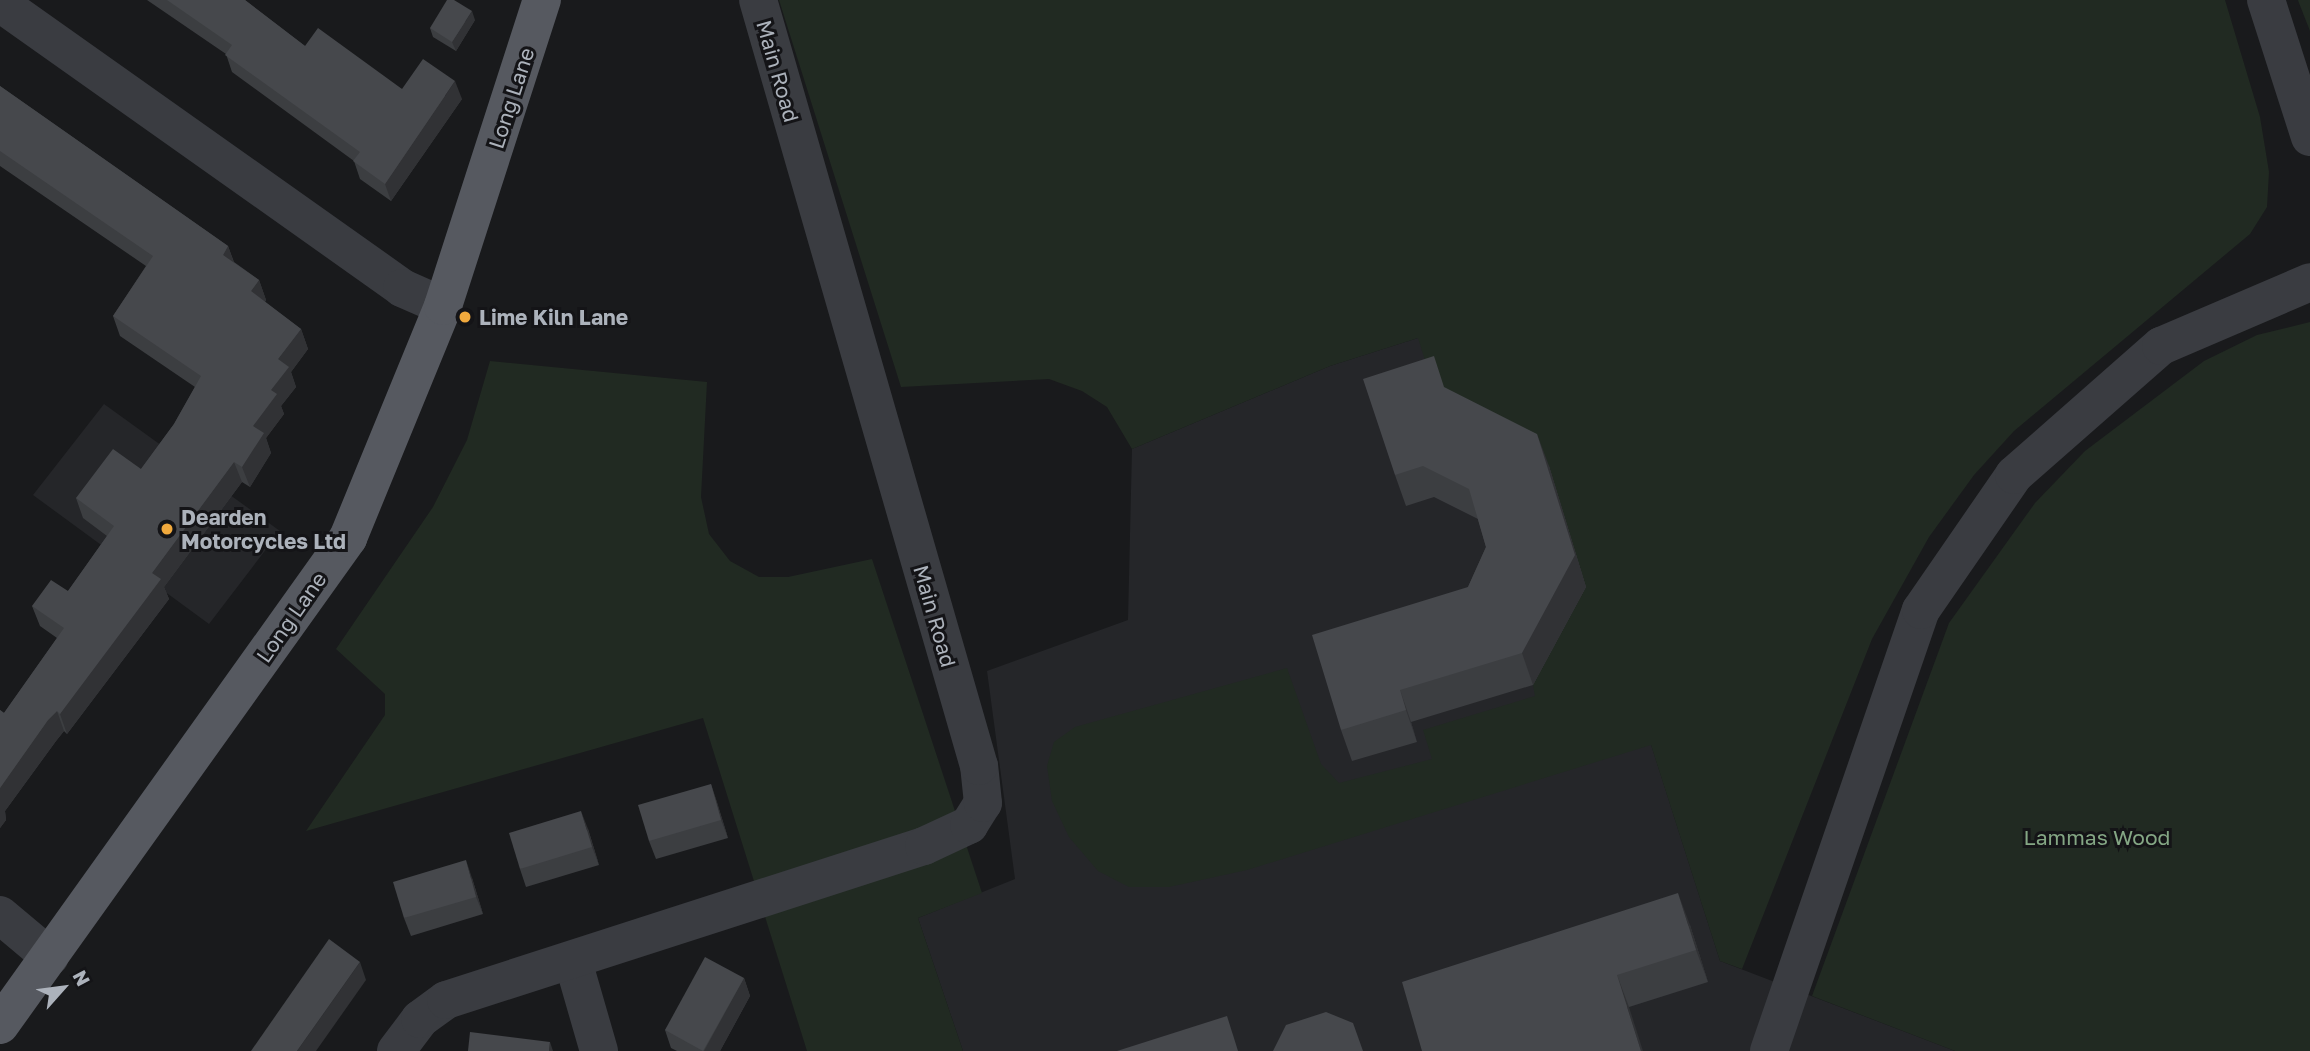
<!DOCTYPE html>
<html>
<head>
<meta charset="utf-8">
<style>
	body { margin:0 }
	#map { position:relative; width:2310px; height:1051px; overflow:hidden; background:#191a1c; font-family:"Golos Text",sans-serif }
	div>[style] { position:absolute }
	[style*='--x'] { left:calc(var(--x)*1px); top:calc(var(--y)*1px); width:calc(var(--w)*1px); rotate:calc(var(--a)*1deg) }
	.built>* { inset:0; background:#252629 }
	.green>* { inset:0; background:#212a22 }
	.minor>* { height:38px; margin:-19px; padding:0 19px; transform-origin:19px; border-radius:19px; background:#3a3c41 }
	.major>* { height:38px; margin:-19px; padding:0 19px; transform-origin:19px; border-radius:19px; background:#565960 }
	.wall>* { inset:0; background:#3c3e41 }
	.shaded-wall>* { inset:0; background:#313235 }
	.building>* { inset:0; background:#46484c }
	.dots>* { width:19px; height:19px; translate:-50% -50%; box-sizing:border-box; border:4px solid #141417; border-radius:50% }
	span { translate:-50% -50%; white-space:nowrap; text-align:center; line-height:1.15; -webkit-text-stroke:6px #141417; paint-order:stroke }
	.street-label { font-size:21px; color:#acb2bb }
	.poi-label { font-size:21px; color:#acb2bb; font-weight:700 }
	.left { translate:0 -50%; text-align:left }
	.park-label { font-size:21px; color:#84a684 }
	.north { position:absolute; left:28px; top:953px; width:70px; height:70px; -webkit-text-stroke:5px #141417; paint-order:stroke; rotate:62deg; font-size:19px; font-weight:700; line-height:28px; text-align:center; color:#acb2bb }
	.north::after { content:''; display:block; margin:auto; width:24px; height:32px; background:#acb2bb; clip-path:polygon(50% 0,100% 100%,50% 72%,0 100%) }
</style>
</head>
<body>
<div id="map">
	<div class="built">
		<i style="clip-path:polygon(1512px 308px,1720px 961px,1955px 1051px,963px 1051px,918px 918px,1015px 879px,987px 671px,1128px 620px,1132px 449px,1330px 366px)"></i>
		<i style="clip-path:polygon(104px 404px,280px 531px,209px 624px,33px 495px)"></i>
	</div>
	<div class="green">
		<i style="clip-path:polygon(779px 0,2225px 0,2260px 117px,2269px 172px,2267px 207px,2250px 234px,2014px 431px,1974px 475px,1929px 537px,1872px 639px,1742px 969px,1720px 961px,1651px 745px,1247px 870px,1169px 887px,1129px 887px,1098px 871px,1069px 837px,1052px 801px,1047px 766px,1054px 742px,1075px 727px,1287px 668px,1321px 764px,1339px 783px,1432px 759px,1423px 730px,1535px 696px,1533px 685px,1586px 587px,1549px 466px,1444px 420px,1418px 338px,1330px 366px,1132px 449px,1107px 407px,1082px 391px,1049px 379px,901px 387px)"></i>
		<i style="clip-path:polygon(2298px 0,2310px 0,2310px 31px,2299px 3px)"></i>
		<i style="clip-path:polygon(2310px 322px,2310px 1051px,1955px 1051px,1812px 996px,1949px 623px,2035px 503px,2085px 451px,2204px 361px,2257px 335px)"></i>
		<i style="clip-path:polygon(490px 361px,707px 382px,701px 497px,709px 534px,730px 561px,759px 577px,788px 577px,872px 559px,982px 893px,918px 918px,963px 1051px,807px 1051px,703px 718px,306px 831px,385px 715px,385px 694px,336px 649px,433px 507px,467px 440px)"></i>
	</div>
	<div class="minor">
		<i style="--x:2266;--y:0;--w:144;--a:72.2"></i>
		<i style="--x:0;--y:3;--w:493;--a:35.3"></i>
		<i style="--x:402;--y:288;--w:45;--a:23.7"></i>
		<i style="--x:0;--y:915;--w:65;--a:40"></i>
		<i style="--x:573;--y:961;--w:94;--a:73.9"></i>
		<i style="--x:396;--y:1051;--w:40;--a:-53"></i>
		<i style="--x:420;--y:1019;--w:32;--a:-36"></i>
		<i style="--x:446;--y:1000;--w:502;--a:-17.86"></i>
		<i style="--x:924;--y:846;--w:50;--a:-25"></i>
		<i style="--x:969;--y:825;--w:26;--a:-58"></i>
		<i style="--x:983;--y:803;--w:37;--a:-96"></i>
		<i style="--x:979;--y:766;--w:797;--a:-106.09"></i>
		<i style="--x:1769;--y:1051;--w:466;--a:-71"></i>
		<i style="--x:1921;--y:610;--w:164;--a:-55.4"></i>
		<i style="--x:2014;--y:475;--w:196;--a:-41.3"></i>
		<i style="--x:2161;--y:346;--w:162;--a:-23.2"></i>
	</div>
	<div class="major">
		<i style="--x:0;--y:1025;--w:599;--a:-54.45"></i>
		<i style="--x:348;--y:538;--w:251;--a:-67.7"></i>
		<i style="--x:443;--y:306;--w:322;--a:-72.1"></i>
	</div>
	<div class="wall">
		<i style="clip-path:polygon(147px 0,245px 0,305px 46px,402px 89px,462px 99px,391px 201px,360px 179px,354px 161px,232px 72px,226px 54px)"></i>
		<i style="clip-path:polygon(475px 20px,456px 51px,433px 37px,430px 28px)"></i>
		<i style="clip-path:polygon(0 86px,228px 246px,234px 262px,259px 280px,266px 300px,265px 302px,301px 329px,308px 349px,291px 372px,296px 387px,281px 406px,284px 414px,266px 438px,271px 453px,250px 487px,242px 482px,164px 587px,169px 599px,67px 734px,64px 731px,56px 741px,5px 811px,6px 820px,0 828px,0 710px,4px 713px,57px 638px,40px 626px,32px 606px,68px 591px,107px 536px,83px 518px,76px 498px,141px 469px,174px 424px,195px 387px,120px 336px,113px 316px,146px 266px,0 166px)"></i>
		<i style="clip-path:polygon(1445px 388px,1549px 466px,1586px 587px,1533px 685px,1411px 722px,1417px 742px,1352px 761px,1341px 730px,1468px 587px,1486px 547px,1478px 519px,1434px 497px,1406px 506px,1395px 475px)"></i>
		<i style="clip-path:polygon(711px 784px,728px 838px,656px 859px,649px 841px)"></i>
		<i style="clip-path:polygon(588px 829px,599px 865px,526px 887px,520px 869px)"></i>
		<i style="clip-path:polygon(472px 878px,483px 914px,411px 936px,404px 918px)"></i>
		<i style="clip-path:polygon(1690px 925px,1708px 982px,1629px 1007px,1422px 1051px)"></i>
		<i style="clip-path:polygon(744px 978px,750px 996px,720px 1051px,677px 1051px,671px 1048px,665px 1030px)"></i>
	</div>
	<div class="shaded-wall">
		<i style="clip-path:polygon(472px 11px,475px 20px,456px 51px,452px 42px)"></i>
		<i style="clip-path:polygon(455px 81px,462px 99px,391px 201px,385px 184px)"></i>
		<i style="clip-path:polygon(228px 246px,235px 266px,223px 255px)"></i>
		<i style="clip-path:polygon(259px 280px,266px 300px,259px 311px,251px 291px)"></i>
		<i style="clip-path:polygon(301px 329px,308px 349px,291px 372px,296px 387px,281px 406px,284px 414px,266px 438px,271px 453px,250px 487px,242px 467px,253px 426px,271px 390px,278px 359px)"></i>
		<i style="clip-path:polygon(1537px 434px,1549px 466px,1586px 587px,1533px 685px,1522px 653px)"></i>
		<i style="clip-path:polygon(234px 462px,242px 482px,164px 587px,169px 599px,67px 734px,60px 714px,152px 573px)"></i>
		<i style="clip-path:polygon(1400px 690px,1411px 722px,1417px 742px,1406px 710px)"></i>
		<i style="clip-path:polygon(57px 711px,64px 731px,56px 741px,5px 811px,6px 820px,0 828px,0 788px,48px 720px)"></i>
		<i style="clip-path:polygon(711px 784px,717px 802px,728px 838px,721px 820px)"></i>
		<i style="clip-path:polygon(581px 811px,588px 829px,599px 865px,592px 847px)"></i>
		<i style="clip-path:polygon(466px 860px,472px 878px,483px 914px,476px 897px)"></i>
		<i style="clip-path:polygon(1678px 893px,1690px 925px,1708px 982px,1696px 950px)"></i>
		<i style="clip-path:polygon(360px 962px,366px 980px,316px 1051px,297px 1051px)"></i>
		<i style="clip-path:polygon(1617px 975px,1629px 1007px,1643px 1051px,1641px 1051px)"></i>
		<i style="clip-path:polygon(744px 978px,750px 996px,720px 1051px,704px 1051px)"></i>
		<i style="clip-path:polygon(550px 1042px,553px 1051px,549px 1051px)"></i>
	</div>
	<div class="building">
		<i style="clip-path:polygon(167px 0,245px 0,305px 46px,318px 28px,402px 89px,423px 59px,455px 81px,385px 184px,353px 161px,360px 152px,225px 55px,232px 45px)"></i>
		<i style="clip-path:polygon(447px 0,454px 0,472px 11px,452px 42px,430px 28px)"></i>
		<i style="clip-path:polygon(0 86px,228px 246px,223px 255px,259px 280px,251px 291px,301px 329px,278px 359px,289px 367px,271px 390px,277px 394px,253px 426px,264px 433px,242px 467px,234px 462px,152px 573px,161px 579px,60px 714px,57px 711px,48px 720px,0 788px,0 710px,4px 713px,64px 628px,32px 606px,51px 580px,68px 591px,114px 526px,76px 498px,113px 449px,141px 469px,174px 424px,201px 376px,113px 316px,153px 256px,0 151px)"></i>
		<i style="clip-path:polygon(1434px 356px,1444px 387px,1537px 434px,1575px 555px,1522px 653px,1400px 690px,1406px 710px,1341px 730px,1312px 635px,1468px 587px,1486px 547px,1469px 489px,1423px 466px,1395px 475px,1363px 379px)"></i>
		<i style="clip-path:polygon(711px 784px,721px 820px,649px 841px,638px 805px)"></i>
		<i style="clip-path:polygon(581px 811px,592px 847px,520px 869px,509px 833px)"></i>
		<i style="clip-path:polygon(466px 860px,476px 897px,404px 918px,393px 882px)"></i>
		<i style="clip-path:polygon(1678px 893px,1696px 950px,1617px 975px,1641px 1051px,1422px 1051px,1402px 982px)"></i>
		<i style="clip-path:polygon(329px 939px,360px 962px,297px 1051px,251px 1051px)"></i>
		<i style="clip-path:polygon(705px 957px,744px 978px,703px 1051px,665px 1030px)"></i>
		<i style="clip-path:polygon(1326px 1012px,1353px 1023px,1363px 1051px,1273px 1051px,1286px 1025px)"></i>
		<i style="clip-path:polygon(1227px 1016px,1238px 1051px,1117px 1051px)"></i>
		<i style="clip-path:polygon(470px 1032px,550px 1042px,549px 1051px,468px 1051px)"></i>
	</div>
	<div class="dots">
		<i style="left:465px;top:317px;background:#f0a93d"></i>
		<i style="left:167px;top:529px;background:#f0a93d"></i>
	</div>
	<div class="street-label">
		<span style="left:778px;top:71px;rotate:74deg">Main Road</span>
		<span style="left:511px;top:98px;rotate:-72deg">Long Lane</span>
		<span style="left:935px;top:616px;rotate:74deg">Main Road</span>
		<span style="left:291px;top:617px;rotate:-55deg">Long Lane</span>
	</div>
	<div class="poi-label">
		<span class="left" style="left:479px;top:317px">Lime Kiln Lane</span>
		<span class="left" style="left:181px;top:529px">Dearden<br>Motorcycles Ltd</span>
	</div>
	<div class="park-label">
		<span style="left:2097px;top:837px">Lammas Wood</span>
	</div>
	<div class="north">N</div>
</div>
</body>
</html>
